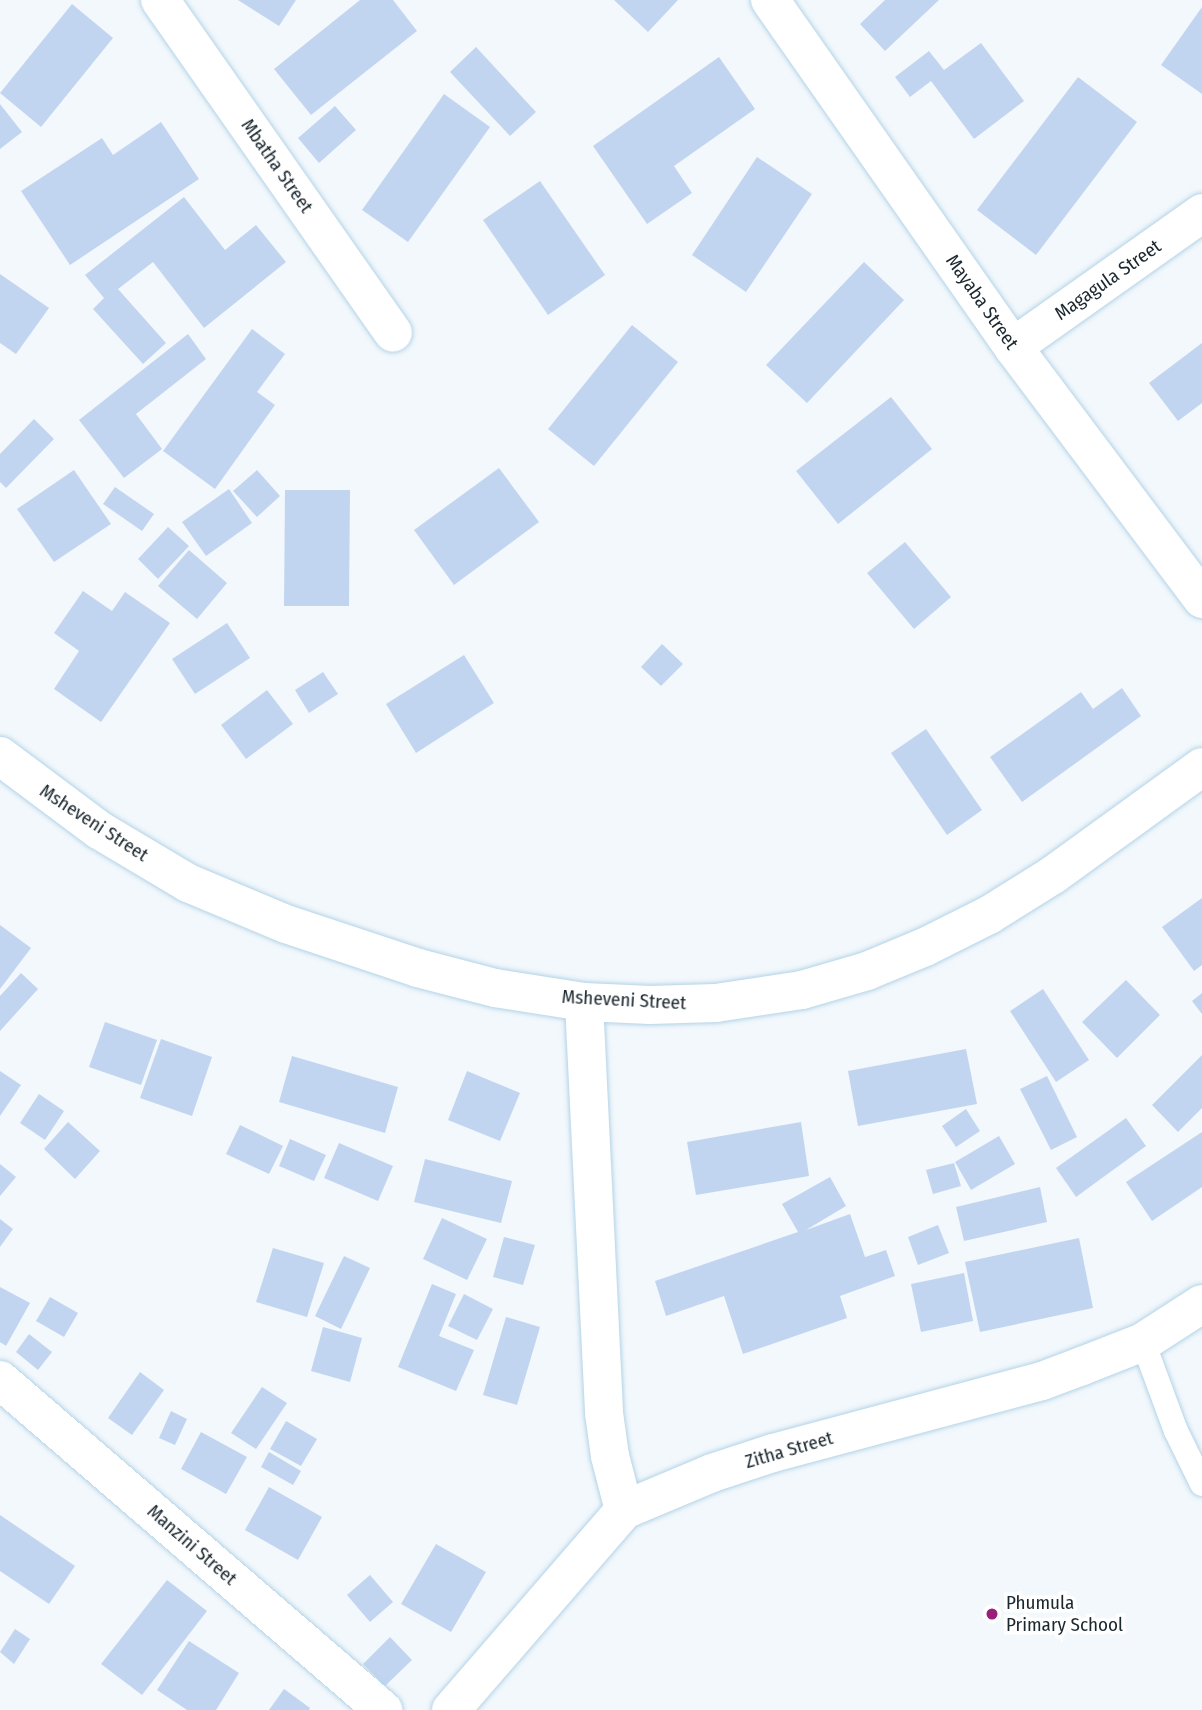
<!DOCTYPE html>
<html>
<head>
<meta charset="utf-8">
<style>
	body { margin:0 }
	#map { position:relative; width:1202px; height:1710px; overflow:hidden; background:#f2f8fc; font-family:"Fira Sans Condensed",sans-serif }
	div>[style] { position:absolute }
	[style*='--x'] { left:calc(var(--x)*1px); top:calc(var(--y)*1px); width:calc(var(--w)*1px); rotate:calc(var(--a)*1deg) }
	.building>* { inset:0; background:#c2d5f0 }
	.roads { filter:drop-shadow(0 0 2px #b4d3e7) drop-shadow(0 0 2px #b4d3e7) }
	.lane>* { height:24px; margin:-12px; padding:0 12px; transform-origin:12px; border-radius:12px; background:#fff }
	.street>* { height:38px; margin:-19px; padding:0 19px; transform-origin:19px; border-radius:19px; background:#fff }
	.dots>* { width:19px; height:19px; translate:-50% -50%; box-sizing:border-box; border:4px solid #fff; border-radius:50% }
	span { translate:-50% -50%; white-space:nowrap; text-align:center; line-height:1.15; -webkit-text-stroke:7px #fff; paint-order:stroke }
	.street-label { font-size:19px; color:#1b272e }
	.poi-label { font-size:19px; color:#1b272e }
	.left { translate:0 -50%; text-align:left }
</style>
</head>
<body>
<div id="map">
	<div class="building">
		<i style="clip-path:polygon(238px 0,296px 0,279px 26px)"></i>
		<i style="clip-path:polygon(360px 0,393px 0,417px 31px,311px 115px,274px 69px)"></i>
		<i style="clip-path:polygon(614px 0,678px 0,648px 32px)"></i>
		<i style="clip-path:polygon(885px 0,939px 0,885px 51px,860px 24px)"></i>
		<i style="clip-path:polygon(72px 4px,113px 38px,41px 127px,0 93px)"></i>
		<i style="clip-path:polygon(1202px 7px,1202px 94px,1161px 65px)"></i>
		<i style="clip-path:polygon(981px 43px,1024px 101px,974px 139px,931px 81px,910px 97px,895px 77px,929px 51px,944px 70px)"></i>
		<i style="clip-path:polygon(476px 47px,536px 112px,510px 136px,450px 72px)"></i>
		<i style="clip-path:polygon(719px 57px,755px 109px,674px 166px,692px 193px,647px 224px,593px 146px)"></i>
		<i style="clip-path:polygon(1078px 77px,1137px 122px,1036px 255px,977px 210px)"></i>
		<i style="clip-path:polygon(444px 94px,490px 127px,408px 242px,362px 210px)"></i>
		<i style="clip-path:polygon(0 104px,22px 132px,0 149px)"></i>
		<i style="clip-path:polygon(335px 106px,356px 130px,319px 163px,298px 138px)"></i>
		<i style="clip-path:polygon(161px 122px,199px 179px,70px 265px,21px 191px,102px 138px,113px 155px)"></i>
		<i style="clip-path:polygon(757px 157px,812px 194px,746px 292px,692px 255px)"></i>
		<i style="clip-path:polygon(540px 181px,605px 275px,548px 315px,483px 220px)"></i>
		<i style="clip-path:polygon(184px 197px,225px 250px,256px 225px,286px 262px,204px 328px,153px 262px,118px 289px,166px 343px,143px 364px,93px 309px,104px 298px,85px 275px)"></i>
		<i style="clip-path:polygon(864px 262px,904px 300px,807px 403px,766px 365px)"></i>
		<i style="clip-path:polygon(0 274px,49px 308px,16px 354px,0 343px)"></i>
		<i style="clip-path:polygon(632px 325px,678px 362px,594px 466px,548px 429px)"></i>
		<i style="clip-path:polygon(252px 329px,285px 354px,257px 392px,275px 405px,215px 489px,163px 451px)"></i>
		<i style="clip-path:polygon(188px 334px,206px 359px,136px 414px,162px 449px,124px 478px,79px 420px)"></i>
		<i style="clip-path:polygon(1202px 343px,1202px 403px,1178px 421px,1149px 383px)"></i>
		<i style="clip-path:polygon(891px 397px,932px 449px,838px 524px,796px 471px)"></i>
		<i style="clip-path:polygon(34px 419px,54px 439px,6px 488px,0 482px,0 454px)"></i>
		<i style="clip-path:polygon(499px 468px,539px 522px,454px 585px,414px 530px)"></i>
		<i style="clip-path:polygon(74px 470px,111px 524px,54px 562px,17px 509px)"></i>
		<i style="clip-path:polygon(257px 470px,280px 496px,257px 517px,233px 491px)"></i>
		<i style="clip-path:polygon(115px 487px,154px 514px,142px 531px,103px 504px)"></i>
		<i style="clip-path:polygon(229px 489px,252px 523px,206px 556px,182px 522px)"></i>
		<i style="clip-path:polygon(285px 490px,350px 490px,349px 606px,284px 606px)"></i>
		<i style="clip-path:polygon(168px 527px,189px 546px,158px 579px,138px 559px)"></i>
		<i style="clip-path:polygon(905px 542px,951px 597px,914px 629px,867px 573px)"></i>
		<i style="clip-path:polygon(189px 550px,227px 583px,197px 619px,158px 586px)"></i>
		<i style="clip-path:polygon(83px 591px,112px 611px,125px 592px,170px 623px,101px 722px,54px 689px,79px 651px,54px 633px)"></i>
		<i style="clip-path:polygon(227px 623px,250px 658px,195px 694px,172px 659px)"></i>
		<i style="clip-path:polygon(662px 644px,683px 664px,661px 686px,641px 667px)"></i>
		<i style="clip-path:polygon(464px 655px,494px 703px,416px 753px,386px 704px)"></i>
		<i style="clip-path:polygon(323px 672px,338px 694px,309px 713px,295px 690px)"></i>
		<i style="clip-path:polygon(1122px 688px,1141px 716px,1022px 802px,990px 757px,1081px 692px,1093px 709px)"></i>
		<i style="clip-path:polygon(267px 690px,293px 724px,246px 759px,221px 725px)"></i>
		<i style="clip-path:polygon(926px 729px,982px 810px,947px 835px,891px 753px)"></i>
		<i style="clip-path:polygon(1202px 898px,1202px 965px,1194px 971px,1162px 927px)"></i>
		<i style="clip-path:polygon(0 925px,31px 948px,0 989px)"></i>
		<i style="clip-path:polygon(21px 973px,38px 989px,0 1031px,0 996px)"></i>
		<i style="clip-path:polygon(1126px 980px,1160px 1015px,1117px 1058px,1082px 1022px)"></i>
		<i style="clip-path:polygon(1043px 989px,1089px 1060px,1056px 1082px,1010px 1011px)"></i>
		<i style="clip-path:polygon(1202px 993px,1202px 1014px,1192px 1001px)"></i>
		<i style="clip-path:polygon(105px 1022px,157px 1040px,141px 1085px,89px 1067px)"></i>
		<i style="clip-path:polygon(161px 1039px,212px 1057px,192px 1116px,140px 1098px)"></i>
		<i style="clip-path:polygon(966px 1049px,977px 1104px,858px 1126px,848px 1071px)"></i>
		<i style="clip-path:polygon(1202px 1055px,1202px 1108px,1178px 1132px,1152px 1105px)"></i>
		<i style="clip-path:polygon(292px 1056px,398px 1087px,385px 1133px,279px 1102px)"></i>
		<i style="clip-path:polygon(0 1071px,21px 1085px,0 1116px)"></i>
		<i style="clip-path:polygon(467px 1071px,520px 1093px,500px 1141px,448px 1120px)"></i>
		<i style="clip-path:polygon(1047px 1076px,1077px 1137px,1051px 1150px,1020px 1089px)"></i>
		<i style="clip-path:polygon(39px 1094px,64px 1111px,45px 1140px,20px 1123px)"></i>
		<i style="clip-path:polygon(966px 1109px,980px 1131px,956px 1147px,942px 1126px)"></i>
		<i style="clip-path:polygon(1126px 1118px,1146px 1146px,1076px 1197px,1056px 1168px)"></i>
		<i style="clip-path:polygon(68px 1122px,100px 1151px,75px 1179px,44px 1149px)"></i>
		<i style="clip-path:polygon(801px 1122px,809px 1176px,696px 1195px,687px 1142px)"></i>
		<i style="clip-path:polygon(240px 1125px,283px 1146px,269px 1174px,226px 1154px)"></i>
		<i style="clip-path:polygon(1202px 1132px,1202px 1187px,1152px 1221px,1126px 1182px)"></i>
		<i style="clip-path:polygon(999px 1136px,1015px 1164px,971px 1190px,955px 1162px)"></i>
		<i style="clip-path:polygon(290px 1139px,326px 1155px,314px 1181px,279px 1166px)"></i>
		<i style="clip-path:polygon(339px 1143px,393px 1166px,378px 1201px,324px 1178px)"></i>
		<i style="clip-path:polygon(425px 1159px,512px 1181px,501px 1223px,414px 1202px)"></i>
		<i style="clip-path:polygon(954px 1163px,961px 1186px,933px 1194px,926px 1170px)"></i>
		<i style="clip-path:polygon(0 1164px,16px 1177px,0 1196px)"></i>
		<i style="clip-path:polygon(830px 1177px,846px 1206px,806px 1230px,850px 1214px,865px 1257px,886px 1250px,895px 1276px,840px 1296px,847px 1318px,743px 1354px,724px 1296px,666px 1316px,655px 1281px,798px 1232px,782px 1204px)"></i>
		<i style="clip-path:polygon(1040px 1187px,1047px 1222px,964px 1241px,956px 1207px)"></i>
		<i style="clip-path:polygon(442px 1218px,487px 1239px,467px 1280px,423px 1259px)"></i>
		<i style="clip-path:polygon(0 1219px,13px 1229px,0 1247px)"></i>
		<i style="clip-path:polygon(938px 1225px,949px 1253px,918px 1265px,908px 1237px)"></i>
		<i style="clip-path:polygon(504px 1237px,535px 1245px,523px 1285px,493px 1277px)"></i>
		<i style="clip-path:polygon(1079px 1238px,1093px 1308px,980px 1332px,965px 1262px)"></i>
		<i style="clip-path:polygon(273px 1248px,324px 1263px,307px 1317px,256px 1302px)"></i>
		<i style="clip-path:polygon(344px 1256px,370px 1268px,341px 1329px,315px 1316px)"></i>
		<i style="clip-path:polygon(964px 1273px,973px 1321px,921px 1332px,911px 1284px)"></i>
		<i style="clip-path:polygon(432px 1284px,456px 1294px,439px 1336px,474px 1350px,456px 1391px,398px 1367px)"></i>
		<i style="clip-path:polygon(0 1287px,30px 1303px,6px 1346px,0 1342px)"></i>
		<i style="clip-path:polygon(464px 1294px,493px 1309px,477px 1340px,448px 1326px)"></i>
		<i style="clip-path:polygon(50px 1297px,78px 1313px,64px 1337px,36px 1321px)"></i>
		<i style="clip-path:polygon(506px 1317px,540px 1327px,517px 1405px,483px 1395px)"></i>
		<i style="clip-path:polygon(323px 1327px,362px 1338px,350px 1382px,311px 1371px)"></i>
		<i style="clip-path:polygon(29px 1334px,52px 1352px,38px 1370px,16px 1352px)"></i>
		<i style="clip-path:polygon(140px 1372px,164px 1390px,132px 1435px,108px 1418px)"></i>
		<i style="clip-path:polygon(262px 1387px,287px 1403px,256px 1449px,231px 1433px)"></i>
		<i style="clip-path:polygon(171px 1411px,187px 1419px,175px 1445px,159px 1438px)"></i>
		<i style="clip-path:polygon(286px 1421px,317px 1439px,301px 1466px,270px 1449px)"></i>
		<i style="clip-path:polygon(201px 1432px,247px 1457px,226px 1494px,181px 1469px)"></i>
		<i style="clip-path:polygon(269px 1452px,301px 1471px,293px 1485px,261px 1467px)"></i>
		<i style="clip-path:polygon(269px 1487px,322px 1517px,298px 1560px,245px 1530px)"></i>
		<i style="clip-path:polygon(0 1515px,75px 1566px,49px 1604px,0 1571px)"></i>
		<i style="clip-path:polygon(436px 1544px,486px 1572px,451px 1632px,401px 1604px)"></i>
		<i style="clip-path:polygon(370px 1575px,393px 1602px,370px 1622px,347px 1595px)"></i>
		<i style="clip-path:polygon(167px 1580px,207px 1611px,142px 1695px,101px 1664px)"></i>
		<i style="clip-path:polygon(15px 1629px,30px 1639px,14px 1664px,0 1652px)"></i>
		<i style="clip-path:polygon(390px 1637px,412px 1660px,385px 1686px,363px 1664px)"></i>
		<i style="clip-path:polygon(189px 1641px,239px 1673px,216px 1710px,187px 1710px,157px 1690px)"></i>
		<i style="clip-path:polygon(284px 1689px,310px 1708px,309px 1710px,269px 1710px)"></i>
	</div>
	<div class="roads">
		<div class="lane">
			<i style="--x:1143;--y:1342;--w:95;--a:69.7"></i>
			<i style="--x:1176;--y:1431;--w:59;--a:63.9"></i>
		</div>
		<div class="street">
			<i style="--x:160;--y:0;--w:406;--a:55"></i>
			<i style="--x:770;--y:0;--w:424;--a:55"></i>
			<i style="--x:1013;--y:347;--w:315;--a:53.1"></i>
			<i style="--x:1013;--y:347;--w:232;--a:-35.3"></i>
			<i style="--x:0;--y:756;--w:124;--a:36.8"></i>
			<i style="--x:99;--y:830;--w:104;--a:30.8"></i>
			<i style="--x:188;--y:883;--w:106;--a:22.7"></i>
			<i style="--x:286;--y:924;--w:139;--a:18.4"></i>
			<i style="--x:418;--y:968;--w:80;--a:14.6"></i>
			<i style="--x:495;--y:988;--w:90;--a:8.9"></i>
			<i style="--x:584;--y:1002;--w:66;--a:2.6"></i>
			<i style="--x:650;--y:1005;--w:66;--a:-1.7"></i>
			<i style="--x:716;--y:1003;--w:87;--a:-8.6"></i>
			<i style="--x:802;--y:990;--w:68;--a:-16.3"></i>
			<i style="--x:867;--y:971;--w:63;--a:-22.5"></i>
			<i style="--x:925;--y:947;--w:72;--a:-26.6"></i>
			<i style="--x:989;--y:915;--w:75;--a:-32"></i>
			<i style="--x:1053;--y:875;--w:184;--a:-35.9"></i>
			<i style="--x:584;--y:1002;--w:411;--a:87.2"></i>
			<i style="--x:604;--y:1413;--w:43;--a:82.1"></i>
			<i style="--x:610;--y:1456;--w:56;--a:75.5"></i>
			<i style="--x:0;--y:1380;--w:506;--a:40.75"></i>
			<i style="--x:451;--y:1710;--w:264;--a:-49.1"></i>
			<i style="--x:624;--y:1510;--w:95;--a:-22.8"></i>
			<i style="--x:712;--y:1473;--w:64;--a:-18.2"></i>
			<i style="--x:773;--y:1453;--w:278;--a:-15"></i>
			<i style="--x:1042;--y:1381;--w:43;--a:-20.6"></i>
			<i style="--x:1082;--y:1366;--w:66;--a:-21.5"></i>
			<i style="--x:1143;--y:1342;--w:70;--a:-32.8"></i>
		</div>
	</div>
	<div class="dots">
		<i style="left:992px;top:1614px;background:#991f78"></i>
	</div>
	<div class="street-label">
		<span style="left:277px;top:166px;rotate:55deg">Mbatha Street</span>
		<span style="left:1108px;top:280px;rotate:-35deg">Magagula Street</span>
		<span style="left:982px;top:302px;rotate:55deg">Mayaba Street</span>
		<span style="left:94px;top:823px;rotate:33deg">Msheveni Street</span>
		<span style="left:624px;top:1000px;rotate:3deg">Msheveni Street</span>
		<span style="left:789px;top:1450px;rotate:-16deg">Zitha Street</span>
		<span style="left:192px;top:1545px;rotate:41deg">Manzini Street</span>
	</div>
	<div class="poi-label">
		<span class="left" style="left:1006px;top:1614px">Phumula<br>Primary School</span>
	</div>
</div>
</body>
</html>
